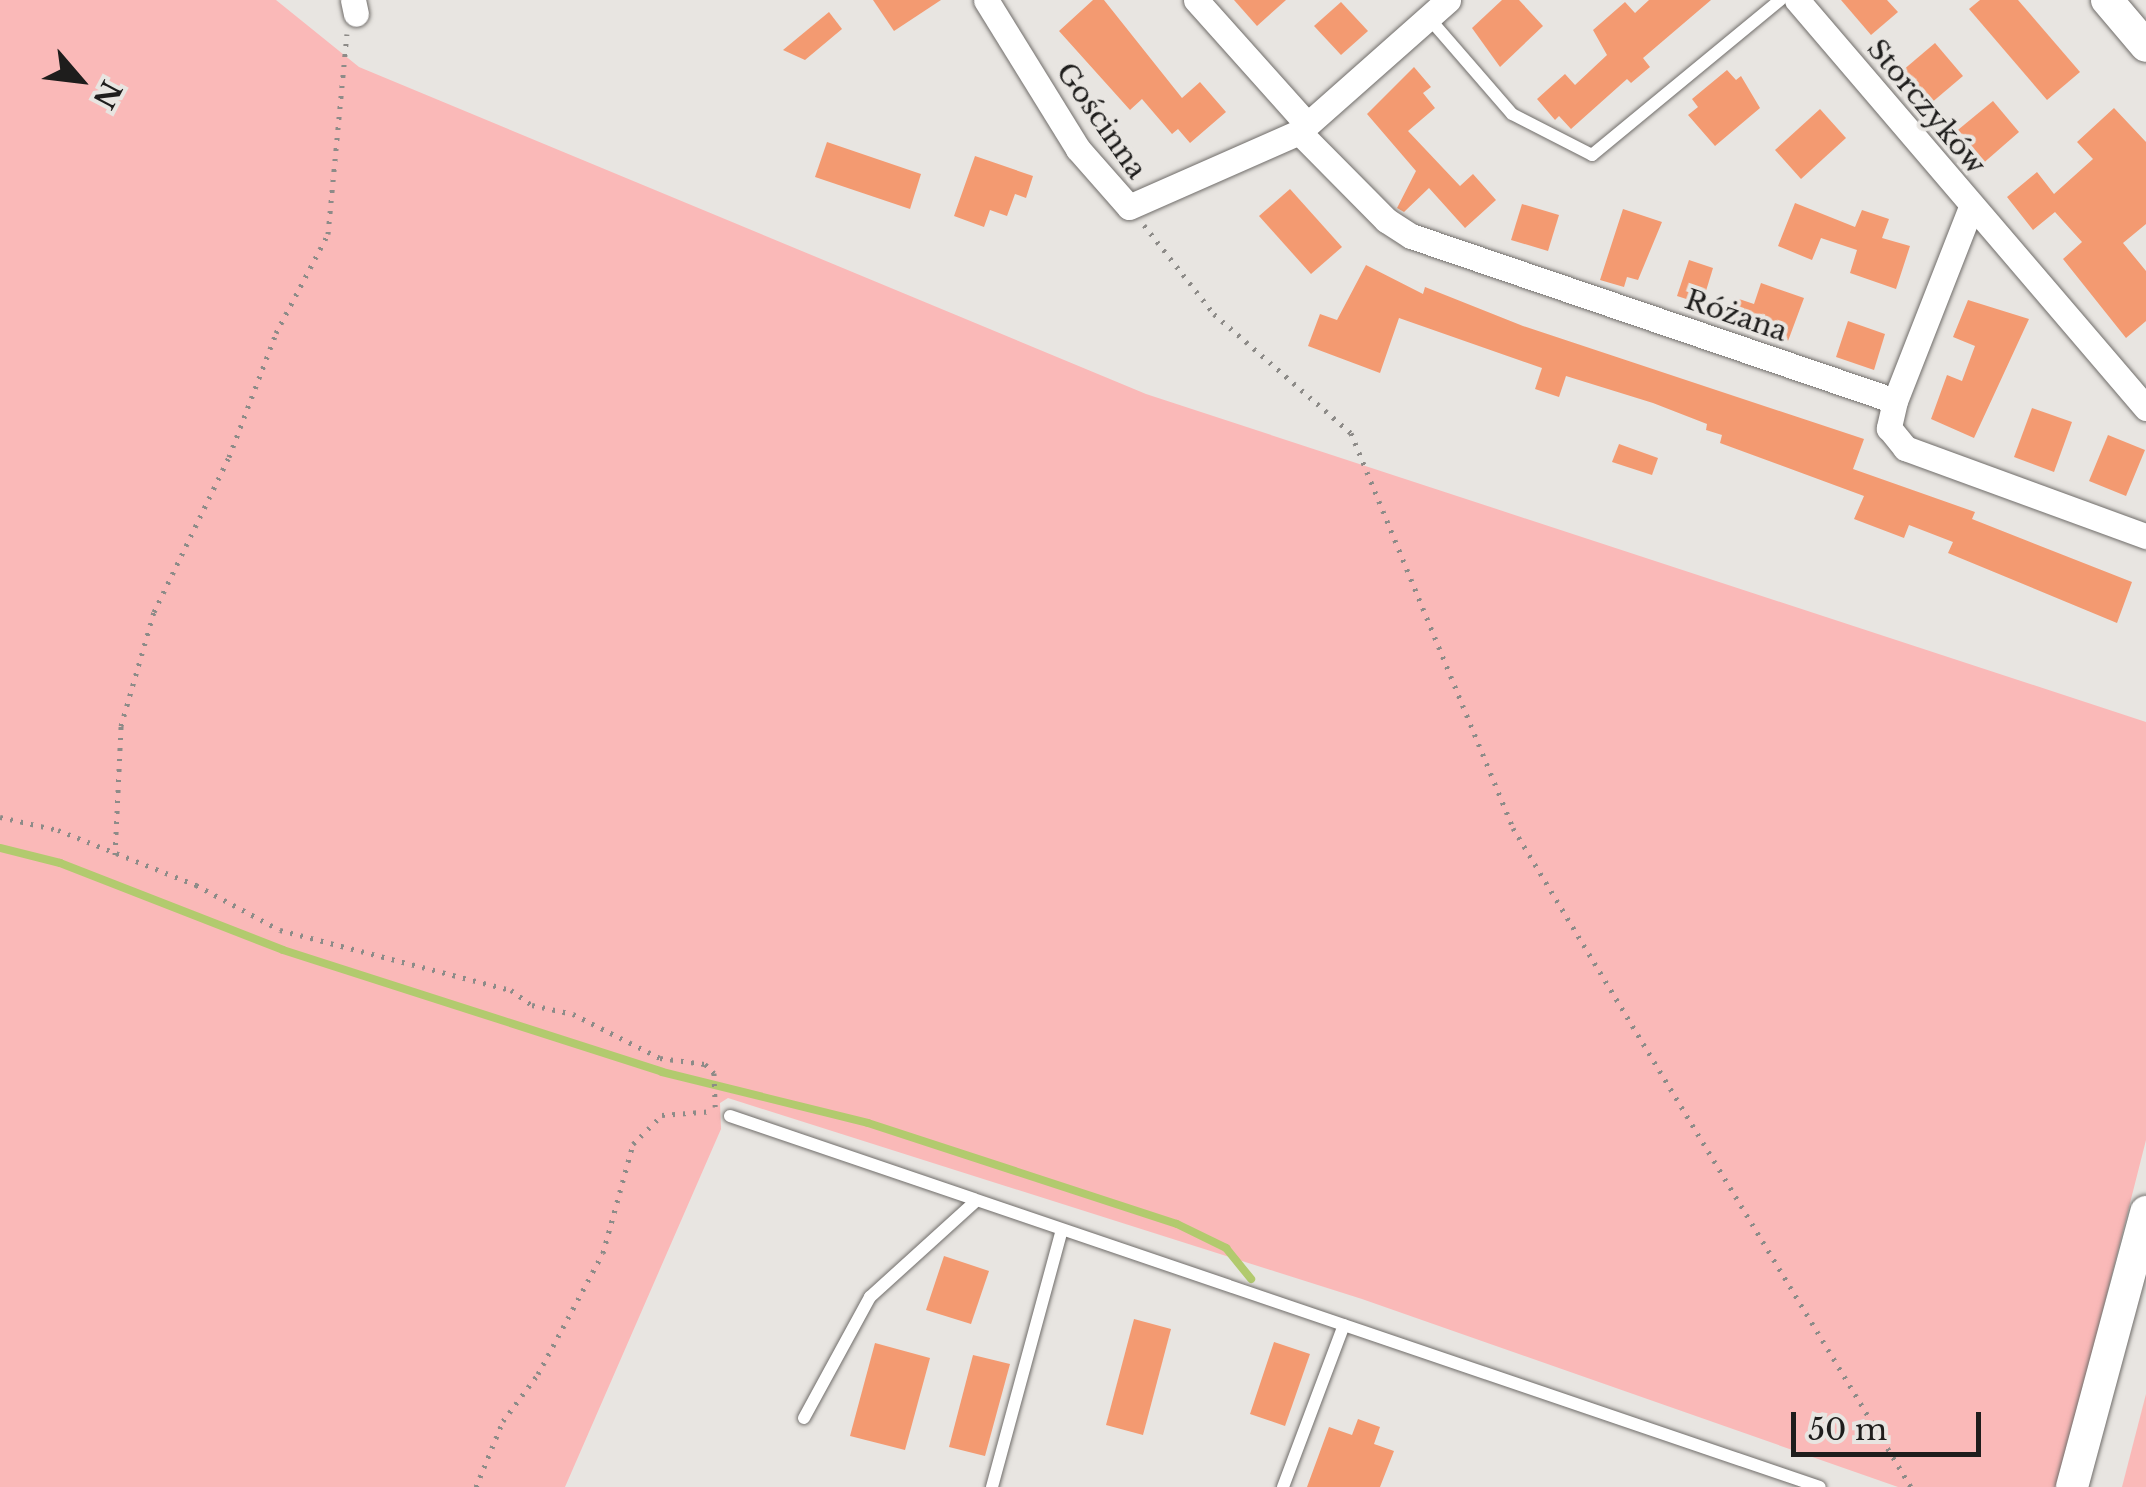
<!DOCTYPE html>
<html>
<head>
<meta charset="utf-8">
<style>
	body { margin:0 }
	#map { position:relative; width:2146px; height:1487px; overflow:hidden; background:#e8e5e1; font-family:"Libre Baskerville",serif }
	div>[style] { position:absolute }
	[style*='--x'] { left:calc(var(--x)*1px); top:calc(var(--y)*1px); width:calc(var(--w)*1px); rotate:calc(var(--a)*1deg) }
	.green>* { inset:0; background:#fab9b8 }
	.stream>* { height:8px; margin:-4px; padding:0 4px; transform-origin:4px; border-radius:4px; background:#b2ca6e }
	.building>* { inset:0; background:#f39a71 }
	.path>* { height:5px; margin-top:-2.5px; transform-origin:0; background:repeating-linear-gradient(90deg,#8d8b88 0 2.5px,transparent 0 10.5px) }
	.roads { filter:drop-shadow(0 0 2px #706d6a) drop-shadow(0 0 2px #706d6a) }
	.service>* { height:12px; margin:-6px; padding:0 6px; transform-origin:6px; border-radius:6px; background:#fff }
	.minor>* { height:25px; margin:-12.5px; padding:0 12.5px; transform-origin:12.5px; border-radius:12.5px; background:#fff }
	.tertiary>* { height:32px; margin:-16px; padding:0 16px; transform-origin:16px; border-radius:16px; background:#fff }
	span { translate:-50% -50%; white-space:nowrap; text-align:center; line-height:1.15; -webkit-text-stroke:8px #e8e5e1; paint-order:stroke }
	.street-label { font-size:28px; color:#1e1d1c }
	.north { position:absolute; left:30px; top:30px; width:100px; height:100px; -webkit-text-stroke:8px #e8e5e1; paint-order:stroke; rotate:118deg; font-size:28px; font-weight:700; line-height:40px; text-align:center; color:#1e1d1c }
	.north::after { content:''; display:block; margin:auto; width:35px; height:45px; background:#1e1d1c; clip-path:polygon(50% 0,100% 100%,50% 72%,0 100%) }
	.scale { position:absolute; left:1791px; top:1412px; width:190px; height:45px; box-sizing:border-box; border:5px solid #1e1d1c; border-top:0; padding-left:12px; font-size:30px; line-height:35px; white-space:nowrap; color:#1e1d1c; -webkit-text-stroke:8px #e8e5e1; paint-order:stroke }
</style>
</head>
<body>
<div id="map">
	<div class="green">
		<i style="clip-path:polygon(0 0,276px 0,359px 67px,1146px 394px,2146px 722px,2146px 1140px,2058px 1487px,1898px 1487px,1362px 1299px,728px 1098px,720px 1103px,721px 1129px,565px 1487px,0 1487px)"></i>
		<i style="clip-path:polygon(2146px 1394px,2146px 1487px,2122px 1487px)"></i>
	</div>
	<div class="stream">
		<i style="--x:0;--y:848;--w:62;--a:14"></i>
		<i style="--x:60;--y:863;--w:239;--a:21.3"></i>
		<i style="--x:283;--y:950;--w:398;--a:17.8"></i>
		<i style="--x:662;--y:1072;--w:212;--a:13.9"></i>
		<i style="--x:868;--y:1123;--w:325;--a:18.1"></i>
		<i style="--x:1177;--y:1224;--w:55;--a:26.1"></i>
		<i style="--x:1226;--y:1248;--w:40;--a:51"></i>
	</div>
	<div class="building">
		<i style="clip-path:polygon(873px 0,941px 0,894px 31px)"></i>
		<i style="clip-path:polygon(1093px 0,1104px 0,1182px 98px,1200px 82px,1226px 112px,1190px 143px,1178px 129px,1172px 134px,1142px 99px,1130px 110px,1059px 31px)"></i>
		<i style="clip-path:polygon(1234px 0,1286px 0,1257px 26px)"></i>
		<i style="clip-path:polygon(1502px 0,1519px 0,1543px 26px,1500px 67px,1472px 28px)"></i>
		<i style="clip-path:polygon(1649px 0,1711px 0,1643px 58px,1650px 67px,1631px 83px,1627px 79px,1571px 129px,1559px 116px,1555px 120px,1537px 99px,1565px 74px,1575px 85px,1607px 55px,1593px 30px,1625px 2px,1635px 13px)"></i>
		<i style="clip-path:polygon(1841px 0,1887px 0,1898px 12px,1871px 35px)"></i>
		<i style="clip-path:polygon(1980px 0,2018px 0,2080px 72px,2047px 100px,1969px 9px)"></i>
		<i style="clip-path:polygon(1341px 2px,1368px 31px,1341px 55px,1314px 26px)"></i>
		<i style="clip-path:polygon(829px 12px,842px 29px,805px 60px,783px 50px)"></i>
		<i style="clip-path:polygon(1935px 43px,1963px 76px,1930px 104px,1902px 71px)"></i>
		<i style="clip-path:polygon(1414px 67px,1431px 87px,1423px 93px,1435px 108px,1408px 131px,1460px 186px,1473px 174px,1496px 200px,1465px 228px,1429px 188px,1404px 212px,1397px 208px,1416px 171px,1367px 114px)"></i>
		<i style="clip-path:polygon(1727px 70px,1736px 80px,1741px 76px,1760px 108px,1715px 146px,1688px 115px,1698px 107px,1692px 99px)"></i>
		<i style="clip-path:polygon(1993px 101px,2019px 132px,1980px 166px,1953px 134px)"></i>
		<i style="clip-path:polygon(2114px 108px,2146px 142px,2146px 224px,2123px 243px,2146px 271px,2146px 321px,2126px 338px,2063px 259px,2082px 242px,2055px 212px,2033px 230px,2007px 197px,2037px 172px,2054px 194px,2093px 159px,2077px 142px)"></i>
		<i style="clip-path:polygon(1820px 109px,1846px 138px,1801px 179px,1775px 150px)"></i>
		<i style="clip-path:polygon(827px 142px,921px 174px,910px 209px,815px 177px)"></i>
		<i style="clip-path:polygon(975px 156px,1033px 176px,1026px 198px,1015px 194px,1007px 216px,990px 210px,984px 227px,954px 216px)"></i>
		<i style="clip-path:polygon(1290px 189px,1342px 247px,1311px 274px,1259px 216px)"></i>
		<i style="clip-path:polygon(1795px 203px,1855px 227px,1862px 210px,1889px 219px,1882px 238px,1910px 246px,1896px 289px,1850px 273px,1857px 250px,1821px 238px,1812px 260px,1778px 246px)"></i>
		<i style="clip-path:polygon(1522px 204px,1559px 215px,1548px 251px,1511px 240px)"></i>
		<i style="clip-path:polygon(1623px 209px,1662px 222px,1638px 280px,1627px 277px,1624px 287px,1600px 280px)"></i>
		<i style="clip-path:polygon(1689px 260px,1713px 268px,1702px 304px,1677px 296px)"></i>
		<i style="clip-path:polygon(1366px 265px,1423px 294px,1425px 287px,1523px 326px,1864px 439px,1853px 469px,1975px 512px,1972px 519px,2132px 582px,2117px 623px,1948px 553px,1953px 542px,1909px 525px,1904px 538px,1854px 519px,1864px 496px,1720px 443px,1722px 435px,1706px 430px,1707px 424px,1653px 403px,1566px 376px,1559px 397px,1535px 389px,1542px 368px,1399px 318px,1380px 373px,1308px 346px,1320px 314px,1337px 320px)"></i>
		<i style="clip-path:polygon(1761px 283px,1804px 298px,1788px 341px,1732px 321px,1739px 299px,1754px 304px)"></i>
		<i style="clip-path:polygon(1968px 300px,2029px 319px,1974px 438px,1931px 419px,1947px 375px,1962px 381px,1975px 346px,1953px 337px)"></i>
		<i style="clip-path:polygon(1848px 321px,1885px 334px,1874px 370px,1836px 357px)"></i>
		<i style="clip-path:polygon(2032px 408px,2072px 422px,2054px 472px,2014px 457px)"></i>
		<i style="clip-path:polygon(2108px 435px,2145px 450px,2126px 496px,2089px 481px)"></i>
		<i style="clip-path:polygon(1619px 444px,1658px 458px,1652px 475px,1612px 462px)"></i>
		<i style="clip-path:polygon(944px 1256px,989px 1271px,971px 1324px,926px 1310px)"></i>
		<i style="clip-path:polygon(1134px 1319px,1171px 1329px,1143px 1435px,1106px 1425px)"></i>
		<i style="clip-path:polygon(1274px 1342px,1310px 1354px,1285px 1426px,1250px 1414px)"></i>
		<i style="clip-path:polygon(875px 1343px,930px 1358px,905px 1450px,850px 1436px)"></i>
		<i style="clip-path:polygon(973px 1355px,1010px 1364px,985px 1456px,949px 1447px)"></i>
		<i style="clip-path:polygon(1358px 1419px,1380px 1427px,1374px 1444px,1394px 1451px,1380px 1487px,1307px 1487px,1329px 1427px,1352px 1435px)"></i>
	</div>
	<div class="path">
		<i style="--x:1144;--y:225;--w:113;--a:51.8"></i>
		<i style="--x:1214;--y:314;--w:181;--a:41"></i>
		<i style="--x:1351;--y:433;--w:427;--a:67.7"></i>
		<i style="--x:1513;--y:828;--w:770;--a:58.87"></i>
		<i style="--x:0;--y:817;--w:59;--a:12.6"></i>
		<i style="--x:58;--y:830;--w:149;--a:21.7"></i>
		<i style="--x:196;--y:885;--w:95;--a:28.2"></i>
		<i style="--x:280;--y:930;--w:239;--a:14.6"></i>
		<i style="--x:511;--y:990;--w:26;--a:36"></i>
		<i style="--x:532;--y:1005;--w:42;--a:12.4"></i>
		<i style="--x:573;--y:1014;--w:97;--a:26.8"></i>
		<i style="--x:660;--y:1058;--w:45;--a:7.6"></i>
		<i style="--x:705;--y:1064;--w:13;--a:45"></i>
		<i style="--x:714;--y:1073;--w:34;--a:88"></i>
		<i style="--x:115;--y:855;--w:129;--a:-87.3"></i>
		<i style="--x:121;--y:726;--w:119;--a:-73.9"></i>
		<i style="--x:154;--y:612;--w:172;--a:-64.2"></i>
		<i style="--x:229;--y:457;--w:133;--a:-69.2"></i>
		<i style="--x:276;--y:333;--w:112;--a:-62.3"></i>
		<i style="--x:328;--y:234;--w:201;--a:-84.6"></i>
		<i style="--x:476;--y:1487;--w:71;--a:-67.8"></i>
		<i style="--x:503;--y:1421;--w:59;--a:-53.3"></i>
		<i style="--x:538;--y:1374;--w:137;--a:-61.8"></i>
		<i style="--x:603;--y:1253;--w:113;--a:-74.6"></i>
		<i style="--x:633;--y:1144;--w:41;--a:-45"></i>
		<i style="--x:662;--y:1115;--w:52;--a:-4.4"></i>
	</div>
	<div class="roads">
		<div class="service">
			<i style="--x:1428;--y:17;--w:128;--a:49.1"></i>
			<i style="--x:1512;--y:114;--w:90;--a:27.1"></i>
			<i style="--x:1592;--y:155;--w:244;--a:-39.5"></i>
			<i style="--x:730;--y:1116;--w:1151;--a:18.8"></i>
			<i style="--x:804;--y:1418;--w:138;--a:-61.4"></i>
			<i style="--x:870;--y:1297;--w:143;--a:-42.2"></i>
			<i style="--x:992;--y:1487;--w:266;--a:-74.8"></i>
			<i style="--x:1283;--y:1487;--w:173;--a:-69.4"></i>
		</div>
		<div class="minor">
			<i style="--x:353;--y:0;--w:14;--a:78"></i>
			<i style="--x:986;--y:0;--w:175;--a:58.3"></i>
			<i style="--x:1078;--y:149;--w:77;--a:48.7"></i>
			<i style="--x:1129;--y:207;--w:186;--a:-23.8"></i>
			<i style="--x:1299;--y:132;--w:199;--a:-41.5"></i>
			<i style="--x:1196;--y:0;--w:166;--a:48.2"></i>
			<i style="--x:1797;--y:0;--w:537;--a:49.46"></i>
			<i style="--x:1299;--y:132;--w:124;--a:45.3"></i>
			<i style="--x:1386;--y:220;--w:30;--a:33"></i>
			<i style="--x:1411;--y:236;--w:511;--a:18.82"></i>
			<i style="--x:1895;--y:401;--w:28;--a:103"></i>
			<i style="--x:1889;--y:428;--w:26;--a:51"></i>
			<i style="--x:1905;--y:448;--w:257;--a:20.1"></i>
			<i style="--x:1895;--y:401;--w:208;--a:-68.6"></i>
		</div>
		<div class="tertiary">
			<i style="--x:2107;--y:0;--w:60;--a:49.7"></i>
			<i style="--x:2072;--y:1487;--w:285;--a:-74.9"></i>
		</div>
	</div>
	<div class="street-label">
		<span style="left:1926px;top:107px;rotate:50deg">Storczyków</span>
		<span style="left:1101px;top:121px;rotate:55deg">Gościnna</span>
		<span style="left:1736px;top:316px;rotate:19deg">Różana</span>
	</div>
	<div class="north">N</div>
	<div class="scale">50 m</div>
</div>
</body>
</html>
